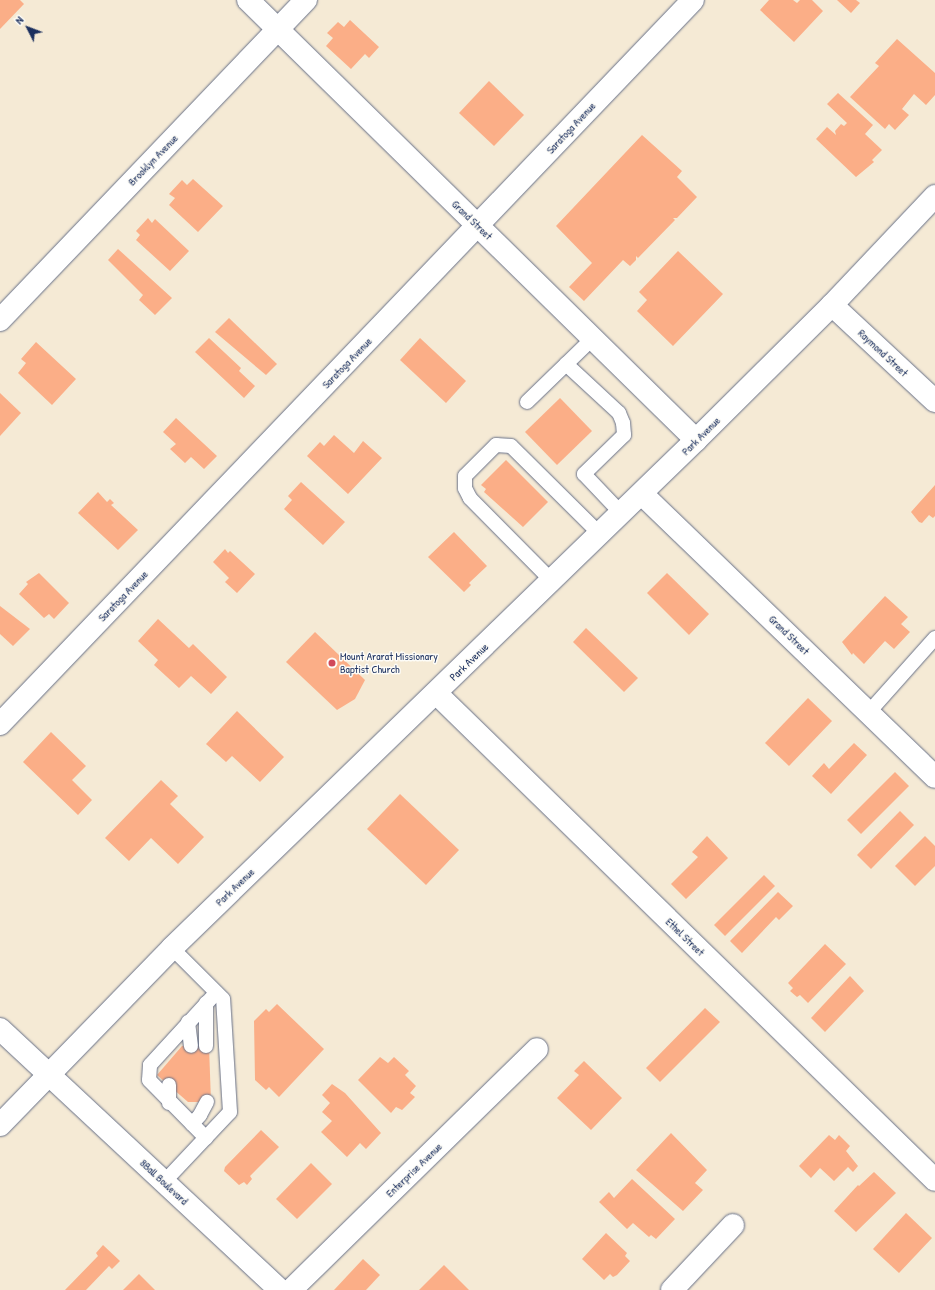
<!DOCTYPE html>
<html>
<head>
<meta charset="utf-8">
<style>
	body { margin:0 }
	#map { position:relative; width:935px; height:1290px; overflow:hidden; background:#f5ead5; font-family:"Patrick Hand",sans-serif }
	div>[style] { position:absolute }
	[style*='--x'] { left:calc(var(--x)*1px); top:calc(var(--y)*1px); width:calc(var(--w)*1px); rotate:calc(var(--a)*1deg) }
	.building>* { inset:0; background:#fbae87 }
	.roads { filter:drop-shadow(0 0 1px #677088) drop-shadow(0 0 1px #677088) }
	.service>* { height:14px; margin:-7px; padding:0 7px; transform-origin:7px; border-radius:7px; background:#fff }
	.minor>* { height:22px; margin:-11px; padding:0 11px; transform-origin:11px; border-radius:11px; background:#fff }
	.secondary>* { height:22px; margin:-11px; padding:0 11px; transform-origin:11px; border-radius:11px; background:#fff }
	.primary>* { height:22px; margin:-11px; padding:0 11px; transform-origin:11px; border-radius:11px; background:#fff }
	.dots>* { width:11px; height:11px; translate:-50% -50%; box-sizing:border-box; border:2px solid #fdfcf7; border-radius:50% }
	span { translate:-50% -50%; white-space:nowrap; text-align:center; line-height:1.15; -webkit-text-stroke:3px #fdfcf7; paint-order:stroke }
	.street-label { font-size:11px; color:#1b2f5e }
	.poi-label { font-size:11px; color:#1b2f5e }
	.left { translate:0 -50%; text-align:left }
	.north { position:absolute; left:8px; top:8px; width:40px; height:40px; -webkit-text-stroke:3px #fdfcf7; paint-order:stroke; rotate:312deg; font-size:11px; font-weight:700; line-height:16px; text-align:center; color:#1b2f5e }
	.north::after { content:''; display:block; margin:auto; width:14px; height:18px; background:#1b2f5e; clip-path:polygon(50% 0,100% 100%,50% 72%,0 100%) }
</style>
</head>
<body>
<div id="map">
	<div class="building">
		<i style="clip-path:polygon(0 0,20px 0,24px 4px,0 29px)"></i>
		<i style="clip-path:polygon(769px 0,793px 0,797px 3px,800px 0,812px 0,823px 11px,794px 42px,760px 10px)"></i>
		<i style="clip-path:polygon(837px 0,856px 0,860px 3px,851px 13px)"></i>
		<i style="clip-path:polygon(350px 20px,379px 47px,369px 58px,365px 54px,351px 69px,326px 46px,333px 38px,327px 33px,338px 22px,344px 27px)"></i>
		<i style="clip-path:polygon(897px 39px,935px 73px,935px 95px,926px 105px,914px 94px,902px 109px,909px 115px,895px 130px,889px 124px,885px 129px,850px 97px,879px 66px,875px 63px)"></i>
		<i style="clip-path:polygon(489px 81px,524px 115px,494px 146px,459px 113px)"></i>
		<i style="clip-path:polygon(838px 93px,873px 125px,865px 134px,882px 150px,872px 160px,874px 162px,856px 177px,816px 139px,827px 127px,836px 135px,835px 131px,841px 124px,844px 126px,847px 123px,827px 104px)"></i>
		<i style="clip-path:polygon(642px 135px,682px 171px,677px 177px,697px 197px,677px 218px,673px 218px,675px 220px,638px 258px,636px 256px,636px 260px,630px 266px,623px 260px,584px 301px,569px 287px,592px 263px,556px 226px)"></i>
		<i style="clip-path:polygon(193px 179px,223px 206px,198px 232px,169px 205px,175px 198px,169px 194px,182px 180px,187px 185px)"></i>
		<i style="clip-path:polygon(148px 218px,152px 223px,155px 219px,189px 251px,170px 271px,136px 240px,140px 235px,136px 231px)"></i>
		<i style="clip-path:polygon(118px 249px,172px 298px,155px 315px,139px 300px,143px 295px,108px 260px)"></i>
		<i style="clip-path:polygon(678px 251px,723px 294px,673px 346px,637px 311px,647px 300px,639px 292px)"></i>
		<i style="clip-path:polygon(229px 318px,277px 364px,266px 375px,215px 332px)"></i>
		<i style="clip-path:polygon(209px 338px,241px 368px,239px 371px,255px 386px,244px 398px,195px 352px)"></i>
		<i style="clip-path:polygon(420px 338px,466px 381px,446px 403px,400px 360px)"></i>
		<i style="clip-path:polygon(36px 342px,76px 379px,52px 405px,18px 373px,26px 363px,21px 359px)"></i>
		<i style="clip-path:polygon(0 393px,21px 413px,0 436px)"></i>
		<i style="clip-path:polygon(560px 398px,592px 431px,557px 465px,525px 432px)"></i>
		<i style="clip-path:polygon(176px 418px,217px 456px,204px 469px,191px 457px,185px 463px,170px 449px,176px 444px,163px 432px)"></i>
		<i style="clip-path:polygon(334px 435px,354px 453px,363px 441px,382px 458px,348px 494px,307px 456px,320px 442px,324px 446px)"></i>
		<i style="clip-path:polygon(506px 460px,548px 502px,523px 527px,484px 492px,486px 489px,481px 485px)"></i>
		<i style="clip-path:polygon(301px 482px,345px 522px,323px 545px,284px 509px,292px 500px,288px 496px)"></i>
		<i style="clip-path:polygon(935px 485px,935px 516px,933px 518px,929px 515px,922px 523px,919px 522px,911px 512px)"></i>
		<i style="clip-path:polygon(98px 492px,107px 502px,110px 499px,114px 503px,111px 505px,138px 530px,118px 550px,78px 513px)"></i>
		<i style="clip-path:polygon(454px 532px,487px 566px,469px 583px,471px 585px,464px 592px,428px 557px)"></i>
		<i style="clip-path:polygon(225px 549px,228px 553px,230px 551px,255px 574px,237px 593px,225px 582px,229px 578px,213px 562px)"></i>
		<i style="clip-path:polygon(39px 573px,69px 603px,54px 619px,49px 614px,44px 618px,19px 594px,28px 584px,26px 582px)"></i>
		<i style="clip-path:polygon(667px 573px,709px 614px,689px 635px,647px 593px)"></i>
		<i style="clip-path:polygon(885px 596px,908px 617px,901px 624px,910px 632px,894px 649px,885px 641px,864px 664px,853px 653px,852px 655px,842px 642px)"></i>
		<i style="clip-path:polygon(0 606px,30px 629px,13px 646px,0 634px)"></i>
		<i style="clip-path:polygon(158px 619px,189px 648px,193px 644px,227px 677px,211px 694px,191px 676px,179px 688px,154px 665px,158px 660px,138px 641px)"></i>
		<i style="clip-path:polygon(586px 628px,638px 678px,624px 692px,573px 642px)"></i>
		<i style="clip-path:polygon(315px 632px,365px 680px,355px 699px,337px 710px,286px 662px)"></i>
		<i style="clip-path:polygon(808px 698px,832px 721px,789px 766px,765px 743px)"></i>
		<i style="clip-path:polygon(237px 711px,284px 757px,260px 782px,232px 756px,226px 762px,206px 744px)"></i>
		<i style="clip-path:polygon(51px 732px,86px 766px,72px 780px,92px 800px,78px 815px,23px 762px)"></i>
		<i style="clip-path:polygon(854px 743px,867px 755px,831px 794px,812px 776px,824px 763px,829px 769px)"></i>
		<i style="clip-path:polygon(895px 772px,909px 786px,861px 834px,847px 820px)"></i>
		<i style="clip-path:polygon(161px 780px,178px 796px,170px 804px,204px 837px,178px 864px,151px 838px,129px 861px,105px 838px)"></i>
		<i style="clip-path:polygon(400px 794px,459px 850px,426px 885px,367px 829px)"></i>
		<i style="clip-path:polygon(900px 811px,914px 825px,871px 869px,857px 855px)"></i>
		<i style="clip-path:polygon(707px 836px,728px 858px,686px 899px,671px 884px,698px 857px,692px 852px)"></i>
		<i style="clip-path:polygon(925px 836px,935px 846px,935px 866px,915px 886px,895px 866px)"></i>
		<i style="clip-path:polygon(764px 875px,775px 886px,725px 936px,714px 925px)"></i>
		<i style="clip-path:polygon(778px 892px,793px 906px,779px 920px,776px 917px,742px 953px,730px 941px)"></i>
		<i style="clip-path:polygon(825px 944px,846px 964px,808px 1003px,800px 995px,797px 997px,790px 991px,793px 988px,788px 983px)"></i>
		<i style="clip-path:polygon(850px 976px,864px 991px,825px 1032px,811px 1018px)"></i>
		<i style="clip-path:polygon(277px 1004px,324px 1049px,279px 1097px,269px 1087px,266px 1090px,255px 1080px,254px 1021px,266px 1009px,269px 1012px)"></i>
		<i style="clip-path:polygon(705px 1008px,720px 1022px,660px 1082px,646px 1068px)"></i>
		<i style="clip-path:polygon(182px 1046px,209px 1046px,211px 1102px,188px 1102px,157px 1075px)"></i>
		<i style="clip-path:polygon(380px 1057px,388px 1063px,394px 1057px,409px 1071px,405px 1075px,416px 1086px,410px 1093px,415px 1097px,402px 1110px,396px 1107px,391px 1113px,358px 1080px)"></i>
		<i style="clip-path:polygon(584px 1061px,622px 1098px,591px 1130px,557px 1098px,579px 1075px,574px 1071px)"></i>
		<i style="clip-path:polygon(332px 1084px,345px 1093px,381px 1133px,366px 1149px,360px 1143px,347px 1157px,321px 1132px,332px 1121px,322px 1112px,330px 1103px,322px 1095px)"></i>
		<i style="clip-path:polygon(261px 1130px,279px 1147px,250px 1176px,252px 1179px,247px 1185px,244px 1182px,239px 1185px,224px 1171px,225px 1167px)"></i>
		<i style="clip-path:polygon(671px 1133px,707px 1170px,695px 1183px,703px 1190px,683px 1211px,636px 1170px)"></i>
		<i style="clip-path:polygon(829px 1135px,835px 1140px,839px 1135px,850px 1146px,846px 1151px,858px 1166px,853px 1172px,848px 1167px,834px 1181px,820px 1168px,811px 1178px,799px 1166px)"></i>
		<i style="clip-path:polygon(311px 1163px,332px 1184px,297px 1219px,276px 1199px)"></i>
		<i style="clip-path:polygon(874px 1172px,896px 1193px,856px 1232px,834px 1211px,858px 1185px,859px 1186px)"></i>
		<i style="clip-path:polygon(632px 1179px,675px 1219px,656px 1239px,651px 1235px,649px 1237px,633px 1223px,627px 1229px,599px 1202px,609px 1192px,614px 1198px)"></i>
		<i style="clip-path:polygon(906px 1213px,932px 1238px,899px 1273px,873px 1249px)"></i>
		<i style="clip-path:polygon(606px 1233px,627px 1253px,625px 1256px,630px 1261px,617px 1275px,613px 1277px,610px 1274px,604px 1280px,582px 1259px)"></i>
		<i style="clip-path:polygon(103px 1245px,120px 1261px,112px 1269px,109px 1266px,86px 1290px,65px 1290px,98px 1256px,96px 1253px)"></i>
		<i style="clip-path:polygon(363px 1259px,380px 1275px,366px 1290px,334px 1290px)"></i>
		<i style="clip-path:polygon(444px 1265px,469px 1290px,419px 1290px)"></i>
		<i style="clip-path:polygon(139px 1274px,155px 1290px,123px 1290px)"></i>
	</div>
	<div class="roads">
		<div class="service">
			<i style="--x:566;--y:364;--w:72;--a:42.8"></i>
			<i style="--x:619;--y:413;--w:11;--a:68"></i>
			<i style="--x:623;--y:423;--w:12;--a:85"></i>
			<i style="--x:624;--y:435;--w:56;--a:135.7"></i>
			<i style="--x:584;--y:474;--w:54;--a:46.5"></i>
			<i style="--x:527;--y:402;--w:92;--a:-44.1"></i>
			<i style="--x:552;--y:581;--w:117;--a:-134.7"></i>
			<i style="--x:470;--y:498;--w:11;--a:-117"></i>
			<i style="--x:465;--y:488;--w:12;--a:-90"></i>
			<i style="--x:465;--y:476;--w:44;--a:-45"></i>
			<i style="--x:496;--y:445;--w:15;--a:4"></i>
			<i style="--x:511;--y:446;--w:125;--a:44.7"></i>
			<i style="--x:869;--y:712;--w:99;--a:-48.3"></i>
			<i style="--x:188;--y:1022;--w:24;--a:83"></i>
			<i style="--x:206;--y:1046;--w:43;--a:-90"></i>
			<i style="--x:169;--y:1103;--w:18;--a:-90"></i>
			<i style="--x:192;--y:1124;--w:12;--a:-48"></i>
			<i style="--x:200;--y:1115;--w:15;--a:-62"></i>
			<i style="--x:206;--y:1138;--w:81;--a:-134.5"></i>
			<i style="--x:149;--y:1080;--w:15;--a:-86"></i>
			<i style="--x:150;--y:1065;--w:98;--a:-47.5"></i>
			<i style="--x:164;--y:1182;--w:96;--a:-46.7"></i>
			<i style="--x:230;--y:1112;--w:113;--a:-93.5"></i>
			<i style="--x:223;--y:999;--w:72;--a:-135"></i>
		</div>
		<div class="minor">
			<i style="--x:248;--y:0;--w:628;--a:44.48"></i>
			<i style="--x:832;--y:305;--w:141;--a:43"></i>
			<i style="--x:0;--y:320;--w:443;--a:-46.3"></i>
			<i style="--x:642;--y:494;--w:407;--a:44"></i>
			<i style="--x:436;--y:693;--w:697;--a:44.3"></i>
			<i style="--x:0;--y:724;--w:1002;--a:-46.25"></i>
			<i style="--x:291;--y:1290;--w:344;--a:-44.4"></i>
			<i style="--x:672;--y:1290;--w:89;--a:-46.8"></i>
		</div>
		<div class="secondary">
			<i style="--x:0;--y:1125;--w:247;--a:-45.8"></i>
			<i style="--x:172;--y:948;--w:730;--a:-44.11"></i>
			<i style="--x:696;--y:440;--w:192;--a:-44.8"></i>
			<i style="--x:832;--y:305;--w:150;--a:-46.6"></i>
		</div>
		<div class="primary">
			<i style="--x:0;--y:1029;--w:383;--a:43"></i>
		</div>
	</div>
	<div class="dots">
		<i style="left:332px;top:663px;background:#d1495b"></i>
	</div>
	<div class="street-label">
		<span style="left:571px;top:128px;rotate:-47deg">Saratoga Avenue</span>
		<span style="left:153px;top:160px;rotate:-46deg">Brooklyn Avenue</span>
		<span style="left:472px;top:220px;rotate:44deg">Grand Street</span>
		<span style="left:883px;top:353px;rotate:43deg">Raymond Street</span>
		<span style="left:347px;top:363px;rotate:-46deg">Saratoga Avenue</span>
		<span style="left:701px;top:436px;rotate:-45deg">Park Avenue</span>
		<span style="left:123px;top:596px;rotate:-46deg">Saratoga Avenue</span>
		<span style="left:789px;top:635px;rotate:44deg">Grand Street</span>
		<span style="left:469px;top:662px;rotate:-44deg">Park Avenue</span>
		<span style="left:235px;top:887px;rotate:-44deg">Park Avenue</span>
		<span style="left:685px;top:937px;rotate:44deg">Ethel Street</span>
		<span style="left:414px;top:1170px;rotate:-44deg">Enterprise Avenue</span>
		<span style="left:164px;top:1182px;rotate:43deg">8Ball Boulevard</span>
	</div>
	<div class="poi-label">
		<span class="left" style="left:340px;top:663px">Mount Ararat Missionary<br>Baptist Church</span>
	</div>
	<div class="north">N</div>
</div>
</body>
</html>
